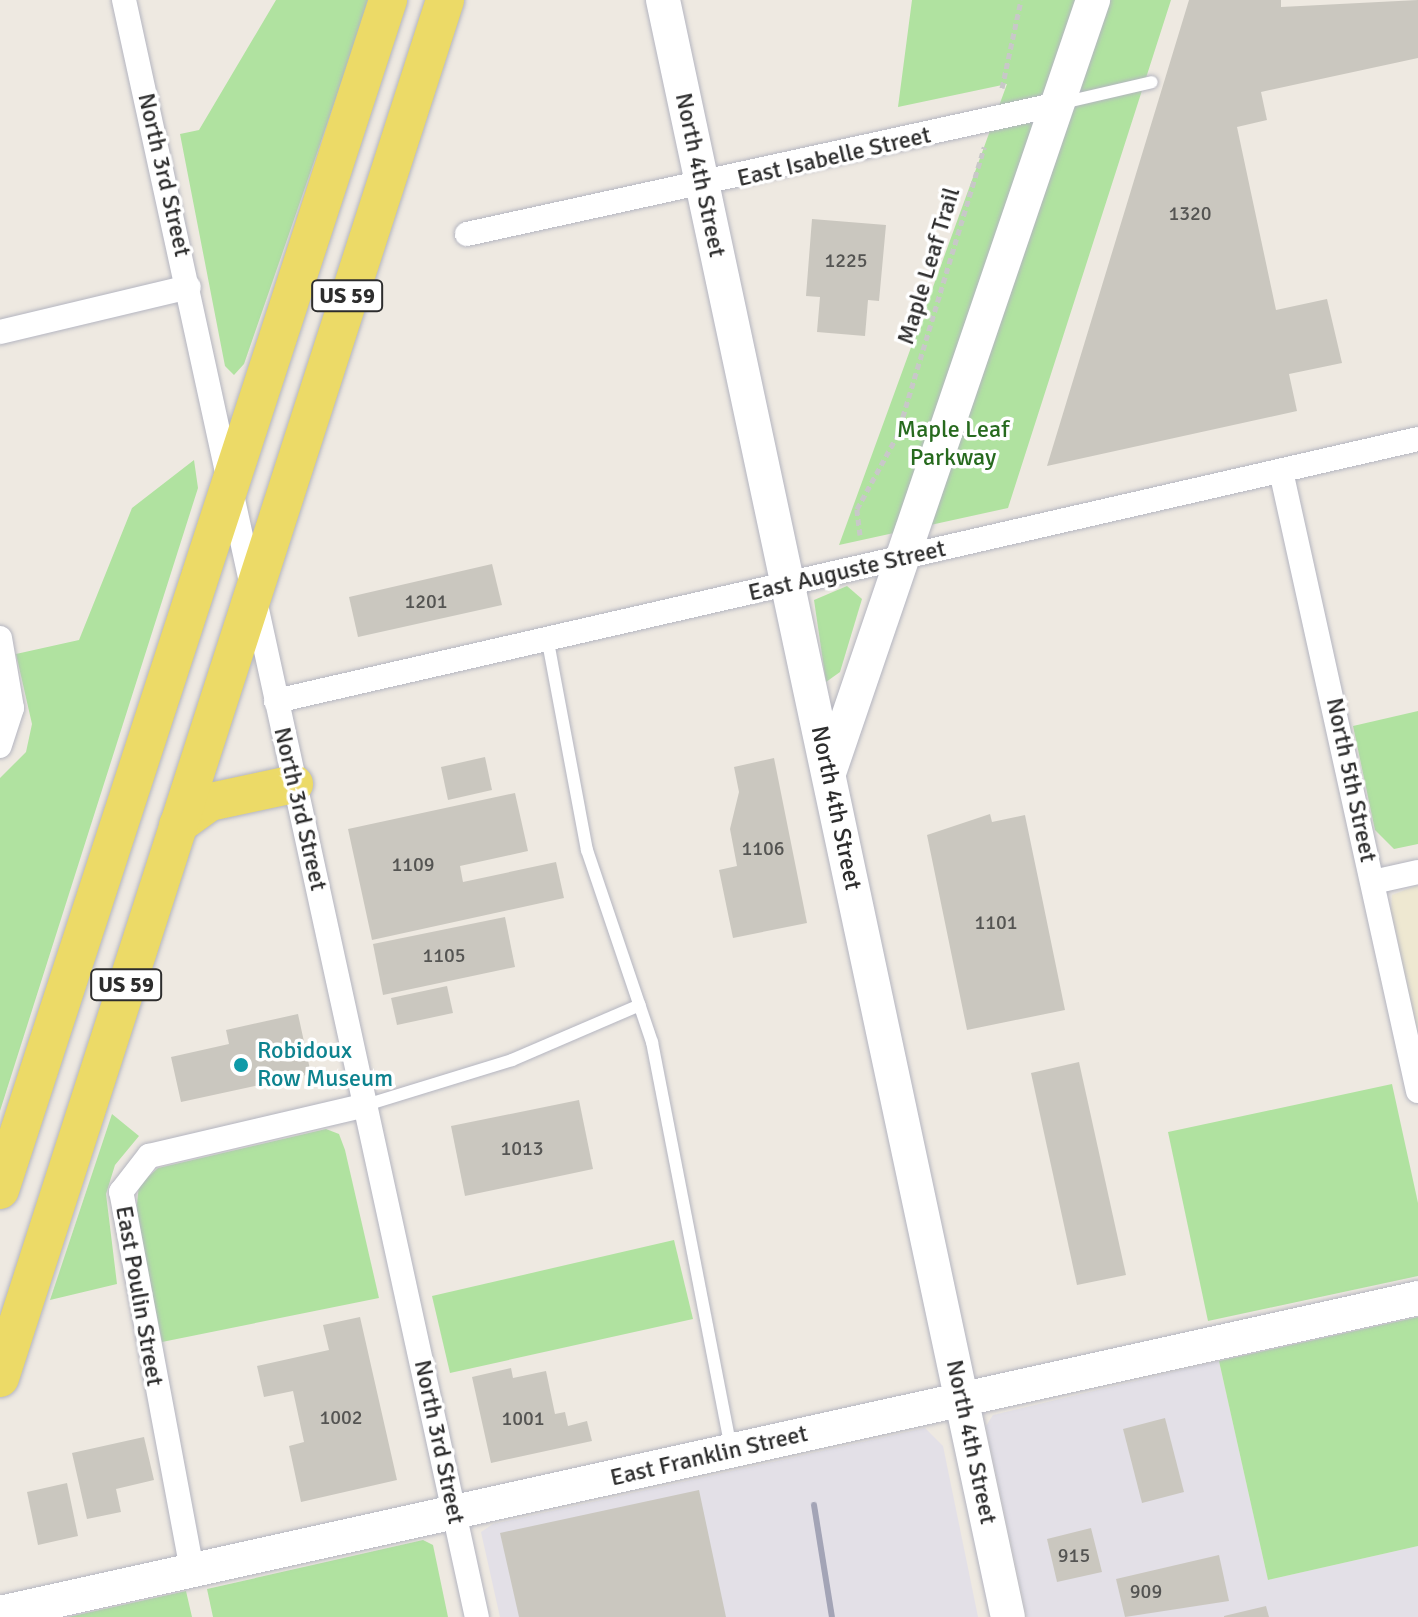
<!DOCTYPE html>
<html>
<head>
<meta charset="utf-8">
<style>
	body { margin:0 }
	#map { position:relative; width:1418px; height:1617px; overflow:hidden; background:#eee9e1; font-family:Signika,sans-serif }
	div>[style] { position:absolute }
	[style*='--x'] { left:calc(var(--x)*1px); top:calc(var(--y)*1px); width:calc(var(--w)*1px); rotate:calc(var(--a)*1deg) }
	.industrial>* { inset:0; background:#e3e0e7 }
	.education>* { inset:0; background:#eee8d1 }
	.green>* { inset:0; background:#b0e2a0 }
	.building>* { inset:0; background:#cac7bf }
	.path>* { height:5px; margin-top:-2.5px; transform-origin:0; background:repeating-linear-gradient(90deg,#c8c8c8 0 6px,transparent 0 10px) }
	.roads { filter:drop-shadow(0 0 2px #b4b5c0) drop-shadow(0 0 2px #b4b5c0) }
	.lane>* { height:12px; margin:-6px; padding:0 6px; transform-origin:6px; border-radius:6px; background:#fff }
	.street>* { height:24px; margin:-12px; padding:0 12px; transform-origin:12px; border-radius:12px; background:#fff }
	.secondary>* { height:34px; margin:-17px; padding:0 17px; transform-origin:17px; border-radius:17px; background:#fff }
	.primary>* { height:38px; margin:-19px; padding:0 19px; transform-origin:19px; border-radius:19px; background:#ecda67 }
	.rail>* { height:6px; margin:-3px; padding:0 3px; transform-origin:3px; border-radius:3px; background:#a3a4b6 }
	.dots>* { width:22px; height:22px; translate:-50% -50%; box-sizing:border-box; border:4px solid #fff; border-radius:50% }
	span { translate:-50% -50%; white-space:nowrap; text-align:center; line-height:1.15; -webkit-text-stroke:7px #fff; paint-order:stroke }
	.number-label { font-size:20px; color:#545452 }
	.number-label span { -webkit-text-stroke-width:0 }
	.shield-label span { padding:2px 6px; background:#fff; border:2px solid; border-radius:6px; -webkit-text-stroke-width:0 }
	.shield-label { font-size:22px; color:#2d2d2d; font-weight:700 }
	.street-label { font-size:24px; color:#2d2d2d }
	.park-label { font-size:24px; color:#276a1e }
	.culture-label { font-size:24px; color:#0d838f }
	.left { translate:0 -50%; text-align:left }
</style>
</head>
<body>
<div id="map">
	<div class="industrial">
		<i style="clip-path:polygon(1219px 1361px,1268px 1580px,1418px 1546px,1418px 1617px,1027px 1617px,986px 1426px,993px 1415px)"></i>
		<i style="clip-path:polygon(925px 1428px,943px 1446px,978px 1617px,500px 1617px,481px 1532px,493px 1524px)"></i>
	</div>
	<div class="education">
		<i style="clip-path:polygon(1418px 885px,1418px 1035px,1391px 910px,1392px 895px)"></i>
	</div>
	<div class="green">
		<i style="clip-path:polygon(276px 0,370px 0,244px 364px,234px 375px,225px 366px,180px 134px,199px 130px)"></i>
		<i style="clip-path:polygon(912px 0,1171px 0,1008px 508px,839px 545px,1007px 84px,898px 107px)"></i>
		<i style="clip-path:polygon(194px 460px,198px 488px,0 1111px,0 778px,26px 752px,32px 724px,16px 654px,79px 640px,132px 508px)"></i>
		<i style="clip-path:polygon(847px 586px,862px 599px,840px 672px,826px 682px,814px 600px)"></i>
		<i style="clip-path:polygon(1418px 711px,1418px 844px,1394px 849px,1375px 830px,1353px 726px)"></i>
		<i style="clip-path:polygon(1392px 1084px,1418px 1203px,1418px 1276px,1208px 1321px,1168px 1132px)"></i>
		<i style="clip-path:polygon(112px 1114px,139px 1136px,115px 1165px,106px 1194px,117px 1284px,50px 1300px)"></i>
		<i style="clip-path:polygon(326px 1129px,339px 1134px,345px 1150px,379px 1298px,162px 1342px,136px 1213px,139px 1185px,158px 1168px)"></i>
		<i style="clip-path:polygon(674px 1240px,693px 1319px,450px 1373px,432px 1296px)"></i>
		<i style="clip-path:polygon(1418px 1317px,1418px 1546px,1268px 1580px,1219px 1361px)"></i>
		<i style="clip-path:polygon(423px 1540px,433px 1545px,448px 1617px,213px 1617px,207px 1589px)"></i>
		<i style="clip-path:polygon(186px 1591px,192px 1617px,67px 1617px,68px 1617px)"></i>
	</div>
	<div class="building">
		<i style="clip-path:polygon(1189px 0,1281px 0,1281px 7px,1418px 0,1418px 58px,1261px 92px,1267px 120px,1237px 127px,1276px 310px,1327px 299px,1342px 363px,1289px 374px,1297px 411px,1047px 466px)"></i>
		<i style="clip-path:polygon(812px 219px,886px 225px,879px 301px,868px 300px,865px 336px,817px 332px,820px 297px,806px 296px)"></i>
		<i style="clip-path:polygon(492px 564px,502px 605px,358px 637px,349px 597px)"></i>
		<i style="clip-path:polygon(485px 757px,492px 790px,448px 800px,441px 767px)"></i>
		<i style="clip-path:polygon(774px 758px,807px 923px,733px 938px,719px 870px,737px 866px,730px 829px,739px 792px,734px 767px)"></i>
		<i style="clip-path:polygon(515px 793px,528px 851px,460px 866px,463px 882px,556px 862px,564px 898px,372px 940px,348px 829px)"></i>
		<i style="clip-path:polygon(990px 814px,992px 822px,1025px 815px,1065px 1010px,967px 1030px,927px 835px)"></i>
		<i style="clip-path:polygon(505px 917px,515px 967px,383px 995px,373px 944px)"></i>
		<i style="clip-path:polygon(447px 986px,453px 1013px,397px 1025px,391px 998px)"></i>
		<i style="clip-path:polygon(298px 1014px,311px 1074px,181px 1102px,171px 1057px,229px 1044px,226px 1030px)"></i>
		<i style="clip-path:polygon(1079px 1062px,1126px 1275px,1077px 1285px,1031px 1073px)"></i>
		<i style="clip-path:polygon(579px 1100px,593px 1169px,465px 1196px,451px 1126px)"></i>
		<i style="clip-path:polygon(360px 1317px,397px 1480px,301px 1502px,289px 1446px,304px 1442px,293px 1391px,264px 1397px,257px 1366px,329px 1350px,323px 1325px)"></i>
		<i style="clip-path:polygon(511px 1368px,513px 1378px,546px 1371px,555px 1414px,565px 1412px,568px 1426px,587px 1421px,592px 1441px,491px 1463px,472px 1377px)"></i>
		<i style="clip-path:polygon(1165px 1418px,1184px 1492px,1142px 1503px,1123px 1429px)"></i>
		<i style="clip-path:polygon(144px 1437px,154px 1480px,116px 1489px,121px 1512px,87px 1519px,72px 1453px)"></i>
		<i style="clip-path:polygon(67px 1483px,78px 1536px,38px 1545px,27px 1492px)"></i>
		<i style="clip-path:polygon(699px 1490px,726px 1617px,519px 1617px,500px 1533px)"></i>
		<i style="clip-path:polygon(1091px 1528px,1102px 1572px,1057px 1582px,1047px 1539px)"></i>
		<i style="clip-path:polygon(1219px 1555px,1229px 1601px,1125px 1617px,1116px 1579px)"></i>
		<i style="clip-path:polygon(1266px 1606px,1269px 1617px,1224px 1617px,1224px 1616px)"></i>
	</div>
	<div class="path">
		<i style="--x:1002;--y:88;--w:90;--a:-77.8"></i>
		<i style="--x:860;--y:535;--w:26;--a:-97"></i>
		<i style="--x:857;--y:509;--w:83;--a:-61.3"></i>
		<i style="--x:897;--y:436;--w:302;--a:-73.2"></i>
	</div>
	<div class="roads">
		<div class="lane">
			<i style="--x:1062;--y:103;--w:92;--a:-13.1"></i>
			<i style="--x:548;--y:642;--w:212;--a:79.4"></i>
			<i style="--x:587;--y:850;--w:203;--a:71.3"></i>
			<i style="--x:652;--y:1042;--w:413;--a:79"></i>
			<i style="--x:366;--y:1105;--w:153;--a:-17.1"></i>
			<i style="--x:512;--y:1060;--w:139;--a:-23.3"></i>
		</div>
		<div class="street">
			<i style="--x:124;--y:0;--w:1655;--a:77.69"></i>
			<i style="--x:467;--y:234;--w:606;--a:-12.39"></i>
			<i style="--x:0;--y:332;--w:194;--a:-13.4"></i>
			<i style="--x:1281;--y:471;--w:635;--a:77.54"></i>
			<i style="--x:0;--y:638;--w:71;--a:80.3"></i>
			<i style="--x:12;--y:708;--w:40;--a:108"></i>
			<i style="--x:276;--y:701;--w:1172;--a:-12.92"></i>
			<i style="--x:1373;--y:882;--w:46;--a:-12.5"></i>
			<i style="--x:192;--y:1570;--w:385;--a:-100.6"></i>
			<i style="--x:121;--y:1192;--w:46;--a:-52.1"></i>
			<i style="--x:149;--y:1156;--w:223;--a:-13.2"></i>
		</div>
		<div class="secondary">
			<i style="--x:663;--y:0;--w:1653;--a:77.96"></i>
			<i style="--x:830;--y:770;--w:814;--a:-71.14"></i>
			<i style="--x:0;--y:1613;--w:1453;--a:-12.52"></i>
		</div>
		<div class="primary">
			<i style="--x:178;--y:825;--w:39;--a:-36"></i>
			<i style="--x:210;--y:802;--w:86;--a:-12.1"></i>
			<i style="--x:0;--y:1190;--w:1252;--a:-71.94"></i>
			<i style="--x:0;--y:1378;--w:1448;--a:-72.1"></i>
		</div>
	</div>
	<div class="rail">
		<i style="--x:814;--y:1505;--w:113;--a:80.9"></i>
	</div>
	<div class="dots">
		<i style="left:241px;top:1065px;background:#0f9aa8"></i>
	</div>
	<div class="number-label">
		<span style="left:1190px;top:213px">1320</span>
		<span style="left:846px;top:260px">1225</span>
		<span style="left:426px;top:601px">1201</span>
		<span style="left:763px;top:848px">1106</span>
		<span style="left:413px;top:864px">1109</span>
		<span style="left:996px;top:922px">1101</span>
		<span style="left:444px;top:955px">1105</span>
		<span style="left:522px;top:1148px">1013</span>
		<span style="left:341px;top:1417px">1002</span>
		<span style="left:523px;top:1418px">1001</span>
		<span style="left:1074px;top:1555px">915</span>
		<span style="left:1146px;top:1591px">909</span>
	</div>
	<div class="shield-label">
		<span style="left:347px;top:296px">US 59</span>
		<span style="left:126px;top:985px">US 59</span>
	</div>
	<div class="street-label">
		<span style="left:834px;top:157px;rotate:-13deg">East Isabelle Street</span>
		<span style="left:164px;top:175px;rotate:77deg">North 3rd Street</span>
		<span style="left:700px;top:175px;rotate:78deg">North 4th Street</span>
		<span style="left:929px;top:266px;rotate:-73deg">Maple Leaf Trail</span>
		<span style="left:847px;top:571px;rotate:-13deg">East Auguste Street</span>
		<span style="left:1351px;top:780px;rotate:78deg">North 5th Street</span>
		<span style="left:836px;top:808px;rotate:78deg">North 4th Street</span>
		<span style="left:300px;top:809px;rotate:77deg">North 3rd Street</span>
		<span style="left:139px;top:1296px;rotate:80deg">East Poulin Street</span>
		<span style="left:439px;top:1442px;rotate:78deg">North 3rd Street</span>
		<span style="left:971px;top:1442px;rotate:78deg">North 4th Street</span>
		<span style="left:709px;top:1456px;rotate:-13deg">East Franklin Street</span>
	</div>
	<div class="park-label">
		<span style="left:953px;top:444px">Maple Leaf<br>Parkway</span>
	</div>
	<div class="culture-label">
		<span class="left" style="left:257px;top:1065px">Robidoux<br>Row Museum</span>
	</div>
</div>
</body>
</html>
